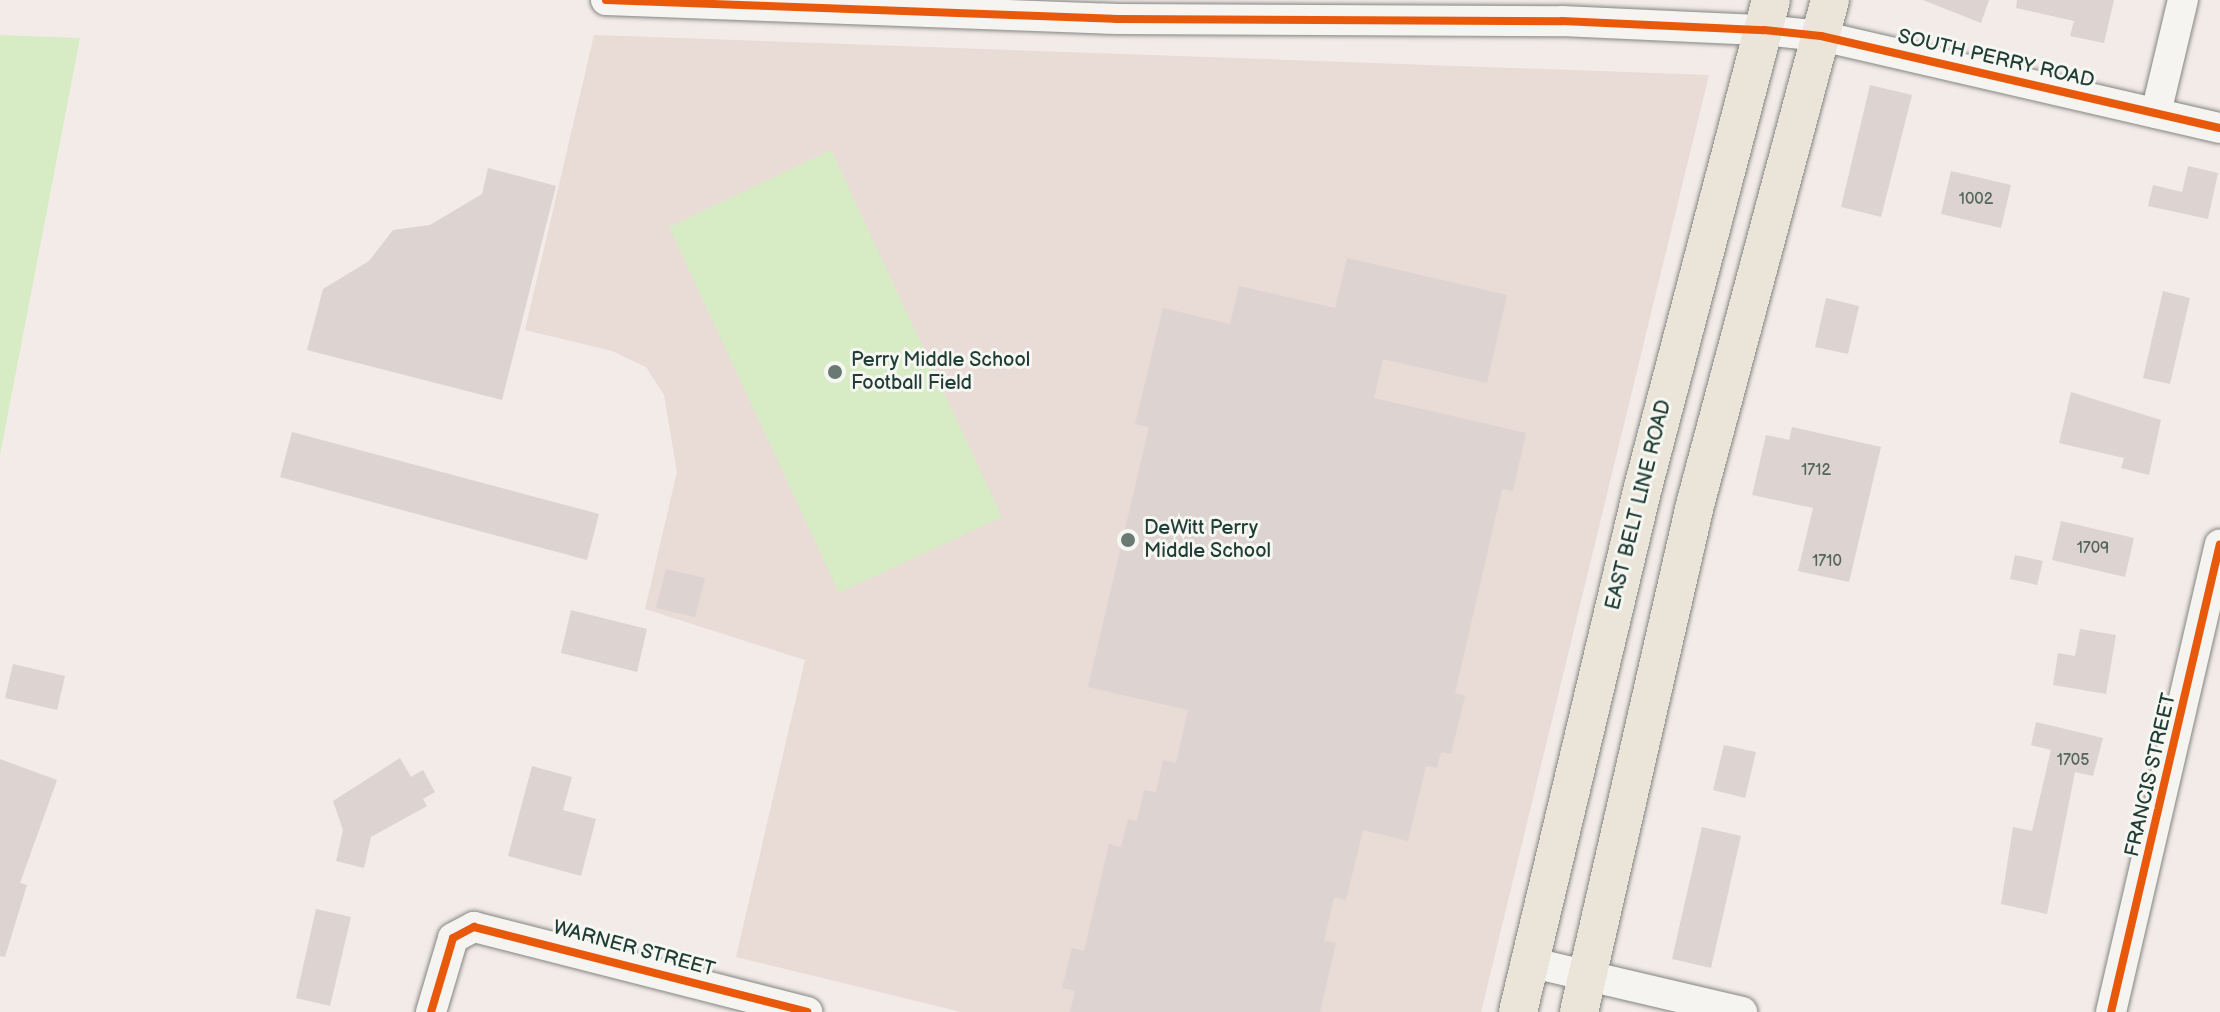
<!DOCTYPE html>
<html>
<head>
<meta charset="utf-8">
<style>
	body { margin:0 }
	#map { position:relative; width:2220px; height:1012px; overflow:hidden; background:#f3ebe8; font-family:"Balsamiq Sans",sans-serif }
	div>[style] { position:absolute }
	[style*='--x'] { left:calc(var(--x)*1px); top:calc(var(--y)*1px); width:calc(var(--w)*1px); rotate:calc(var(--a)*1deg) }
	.built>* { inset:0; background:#e9dbd6 }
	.green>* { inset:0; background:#d7ecc5 }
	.building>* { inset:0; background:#ddd3d0 }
	.roads { filter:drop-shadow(0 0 2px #848683) drop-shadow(0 0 2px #848683) }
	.minor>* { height:30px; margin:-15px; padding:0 15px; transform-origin:15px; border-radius:15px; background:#f5f4f1 }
	.major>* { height:38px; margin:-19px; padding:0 19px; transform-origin:19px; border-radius:19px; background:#eae5d8 }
	.cycleway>* { height:8px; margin:-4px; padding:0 4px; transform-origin:4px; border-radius:4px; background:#e8590c }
	.dots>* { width:22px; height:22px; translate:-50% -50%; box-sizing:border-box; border:4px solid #f6f6f2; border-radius:50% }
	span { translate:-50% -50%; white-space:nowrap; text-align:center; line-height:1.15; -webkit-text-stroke:6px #f6f6f2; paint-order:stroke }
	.number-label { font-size:16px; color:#52665e }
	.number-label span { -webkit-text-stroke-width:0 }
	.street-label { font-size:20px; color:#1f3d34 }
	.poi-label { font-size:20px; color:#1f3d34 }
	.left { translate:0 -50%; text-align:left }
</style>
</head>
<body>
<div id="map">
	<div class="built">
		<i style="clip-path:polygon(594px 35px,1709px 75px,1481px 1012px,961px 1012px,736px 957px,805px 660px,645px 609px,677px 472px,664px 395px,646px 367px,612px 351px,525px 330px)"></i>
	</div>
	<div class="green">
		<i style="clip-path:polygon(0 35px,80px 38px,0 455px)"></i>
		<i style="clip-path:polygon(831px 150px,1002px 517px,839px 593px,669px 227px)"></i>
	</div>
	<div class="building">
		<i style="clip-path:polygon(1923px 0,1989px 0,1981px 23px)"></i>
		<i style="clip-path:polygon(2017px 0,2114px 0,2104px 43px,2070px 36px,2074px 21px,2016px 8px)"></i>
		<i style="clip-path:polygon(1870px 85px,1912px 95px,1881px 217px,1841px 207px)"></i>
		<i style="clip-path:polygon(2188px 166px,2218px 173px,2208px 219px,2148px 206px,2153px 185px,2182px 192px)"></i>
		<i style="clip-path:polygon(488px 168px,556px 186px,502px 400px,307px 350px,323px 289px,369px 261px,393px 230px,430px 225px,482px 194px)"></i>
		<i style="clip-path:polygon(1951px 171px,2011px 185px,2001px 228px,1941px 214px)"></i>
		<i style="clip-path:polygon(1347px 258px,1507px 295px,1487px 383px,1383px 359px,1374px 398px,1526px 433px,1513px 491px,1502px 489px,1455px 693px,1465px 696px,1451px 754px,1441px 752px,1437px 768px,1426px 766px,1408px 841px,1363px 830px,1346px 900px,1334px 897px,1324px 941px,1336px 943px,1320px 1012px,1070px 1012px,1075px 991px,1062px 988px,1072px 948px,1084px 951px,1109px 844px,1121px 847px,1128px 819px,1137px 821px,1144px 790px,1156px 792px,1163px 760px,1176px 763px,1188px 710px,1088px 687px,1149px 427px,1135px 424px,1163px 308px,1230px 324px,1239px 286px,1335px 308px)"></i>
		<i style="clip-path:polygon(2163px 291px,2190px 298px,2170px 384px,2143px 378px)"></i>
		<i style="clip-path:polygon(1826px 298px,1859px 306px,1848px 354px,1815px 347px)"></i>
		<i style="clip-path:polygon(2071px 392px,2161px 420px,2149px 475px,2121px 468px,2124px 458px,2059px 443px)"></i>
		<i style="clip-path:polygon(1792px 427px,1881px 447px,1849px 582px,1798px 571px,1813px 508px,1752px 495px,1766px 435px,1789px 440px)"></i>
		<i style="clip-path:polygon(292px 432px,599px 514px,587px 560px,280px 477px)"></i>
		<i style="clip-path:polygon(2061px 521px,2134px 538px,2125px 577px,2052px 560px)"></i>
		<i style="clip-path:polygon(2015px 555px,2043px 561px,2037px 585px,2010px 579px)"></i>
		<i style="clip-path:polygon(666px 569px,705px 578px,695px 617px,656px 608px)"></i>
		<i style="clip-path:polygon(571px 610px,647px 629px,637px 672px,561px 653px)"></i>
		<i style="clip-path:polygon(2080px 629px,2116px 635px,2106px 694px,2053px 685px,2058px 653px,2075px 656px)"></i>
		<i style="clip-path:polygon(13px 664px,65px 676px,57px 710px,5px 698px)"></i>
		<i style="clip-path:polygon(2036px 722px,2103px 738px,2093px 776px,2075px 772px,2047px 914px,2001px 904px,2013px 827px,2032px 831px,2051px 750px,2031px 745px)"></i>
		<i style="clip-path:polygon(1724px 745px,1756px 752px,1745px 798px,1713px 790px)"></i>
		<i style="clip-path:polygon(400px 758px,411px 777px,423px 770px,435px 792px,423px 799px,427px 806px,371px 837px,364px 868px,336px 861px,343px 830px,333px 801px)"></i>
		<i style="clip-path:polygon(0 759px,57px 780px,20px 883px,27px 885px,5px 957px,0 956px)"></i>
		<i style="clip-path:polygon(532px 766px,572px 777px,563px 810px,596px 819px,581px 876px,508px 856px)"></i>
		<i style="clip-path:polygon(1702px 827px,1741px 836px,1711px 968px,1672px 959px)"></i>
		<i style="clip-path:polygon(316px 909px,351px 917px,330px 1006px,296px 998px)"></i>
	</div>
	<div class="roads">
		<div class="minor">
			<i style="--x:606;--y:0;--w:512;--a:2.13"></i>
			<i style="--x:1118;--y:19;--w:444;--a:0.3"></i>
			<i style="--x:1562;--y:21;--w:202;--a:2.6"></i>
			<i style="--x:1764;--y:30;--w:57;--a:6"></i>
			<i style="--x:1821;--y:36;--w:409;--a:13"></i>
			<i style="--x:2156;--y:113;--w:116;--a:-76.6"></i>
			<i style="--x:1529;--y:962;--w:219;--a:13.2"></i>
			<i style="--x:431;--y:1012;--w:77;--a:-73.4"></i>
			<i style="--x:453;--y:938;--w:24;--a:-28"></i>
			<i style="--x:474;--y:927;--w:344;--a:14.3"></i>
			<i style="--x:2111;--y:1012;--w:480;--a:-76.9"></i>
		</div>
		<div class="major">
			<i style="--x:1518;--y:1012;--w:536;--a:-76.61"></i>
			<i style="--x:1642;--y:491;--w:508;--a:-75.28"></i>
			<i style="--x:1579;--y:1012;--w:520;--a:-77.11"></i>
			<i style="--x:1695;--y:505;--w:523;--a:-75.03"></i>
		</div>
	</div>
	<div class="cycleway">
		<i style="--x:606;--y:0;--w:512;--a:2.13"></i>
		<i style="--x:1118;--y:19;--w:444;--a:0.3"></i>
		<i style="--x:1562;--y:21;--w:202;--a:2.6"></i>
		<i style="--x:1764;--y:30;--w:57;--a:6"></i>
		<i style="--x:1821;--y:36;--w:409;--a:13"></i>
		<i style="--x:431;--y:1012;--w:77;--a:-73.4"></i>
		<i style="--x:453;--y:938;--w:24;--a:-28"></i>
		<i style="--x:474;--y:927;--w:344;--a:14.3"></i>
		<i style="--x:2111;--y:1012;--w:480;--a:-76.9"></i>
	</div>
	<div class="dots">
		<i style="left:835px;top:372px;background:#697a73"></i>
		<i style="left:1128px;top:540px;background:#697a73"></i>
	</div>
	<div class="number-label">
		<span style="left:1976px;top:200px">1002</span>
		<span style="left:1816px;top:471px">1712</span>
		<span style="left:2093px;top:549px">1709</span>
		<span style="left:1827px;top:562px">1710</span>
		<span style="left:2073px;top:761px">1705</span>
	</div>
	<div class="street-label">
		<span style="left:1996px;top:59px;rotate:13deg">SOUTH PERRY ROAD</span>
		<span style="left:1639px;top:505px;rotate:-76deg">EAST BELT LINE ROAD</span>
		<span style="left:2151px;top:775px;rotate:-77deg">FRANCIS STREET</span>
		<span style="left:634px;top:949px;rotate:15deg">WARNER STREET</span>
	</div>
	<div class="poi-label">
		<span class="left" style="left:851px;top:372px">Perry Middle School<br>Football Field</span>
		<span class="left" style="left:1144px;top:540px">DeWitt Perry<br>Middle School</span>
	</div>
</div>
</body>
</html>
